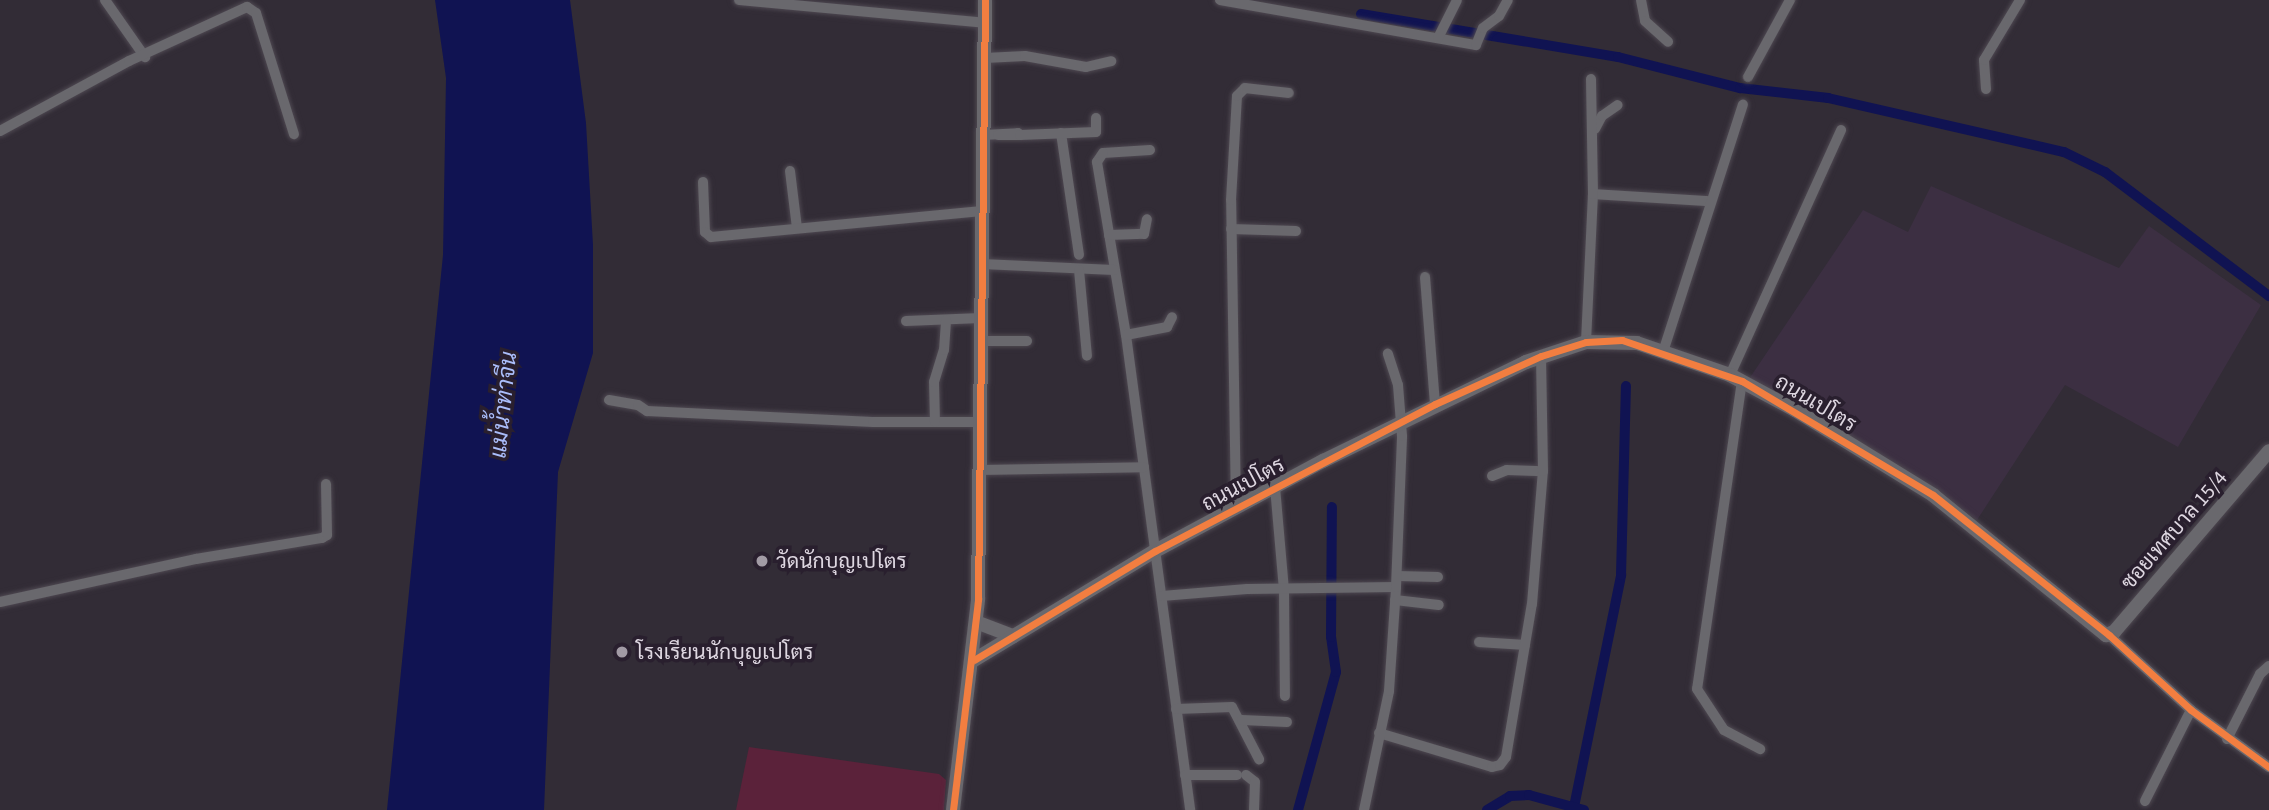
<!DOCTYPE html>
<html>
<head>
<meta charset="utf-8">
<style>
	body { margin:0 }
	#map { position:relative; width:2269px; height:810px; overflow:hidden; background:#322c36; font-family:"Source Sans 3",Sarabun,sans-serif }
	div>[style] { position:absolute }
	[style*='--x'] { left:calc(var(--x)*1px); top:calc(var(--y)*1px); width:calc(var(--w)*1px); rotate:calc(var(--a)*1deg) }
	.built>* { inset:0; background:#3c2f42 }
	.green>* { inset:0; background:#5b223a }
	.water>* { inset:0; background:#101352 }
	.canal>* { height:10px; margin:-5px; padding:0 5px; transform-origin:5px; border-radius:5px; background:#101352 }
	.roads { filter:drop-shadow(0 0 2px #4e4851) drop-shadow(0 0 2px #4e4851) }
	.minor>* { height:10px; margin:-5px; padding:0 5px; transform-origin:5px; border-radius:5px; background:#69686d }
	.tertiary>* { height:14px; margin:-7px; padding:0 7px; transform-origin:7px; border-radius:7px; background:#69686d }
	.cycleway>* { height:7px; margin:-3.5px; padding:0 3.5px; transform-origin:3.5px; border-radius:3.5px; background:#f27e40 }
	.dots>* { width:19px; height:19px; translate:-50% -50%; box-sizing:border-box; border:4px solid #291f2e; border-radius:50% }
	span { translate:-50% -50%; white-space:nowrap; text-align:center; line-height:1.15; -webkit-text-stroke:7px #291f2e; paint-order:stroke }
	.street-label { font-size:21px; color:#ded7e1 }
	.poi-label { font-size:21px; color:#ded7e1 }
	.left { translate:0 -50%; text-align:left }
	.water-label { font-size:23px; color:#aabdfa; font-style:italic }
</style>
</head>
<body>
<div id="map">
	<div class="built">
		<i style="clip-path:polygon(1931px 186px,2119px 268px,2149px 226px,2261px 305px,2178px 447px,2065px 385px,1977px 520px,1908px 472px,1749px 379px,1863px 210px,1908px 232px)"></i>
	</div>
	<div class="green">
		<i style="clip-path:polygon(749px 747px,939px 774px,946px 780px,944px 810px,736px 810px)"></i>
	</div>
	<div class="water">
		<i style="clip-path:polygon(435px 0,570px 0,586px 123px,593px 245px,593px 353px,558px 472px,544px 810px,387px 810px,443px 255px,446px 78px)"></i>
	</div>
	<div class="canal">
		<i style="--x:1361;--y:14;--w:261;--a:9.5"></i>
		<i style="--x:1618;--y:57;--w:126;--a:14.3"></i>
		<i style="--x:1740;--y:88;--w:89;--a:6.5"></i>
		<i style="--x:1828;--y:98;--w:242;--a:12.9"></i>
		<i style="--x:2064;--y:152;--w:46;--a:26"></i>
		<i style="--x:2105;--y:172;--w:206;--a:37.1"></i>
		<i style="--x:1574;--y:807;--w:237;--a:-78.5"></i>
		<i style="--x:1621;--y:575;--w:189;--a:-88.5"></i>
		<i style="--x:1298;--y:810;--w:143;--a:-74.6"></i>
		<i style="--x:1336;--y:672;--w:35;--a:-98"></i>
		<i style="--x:1331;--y:637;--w:130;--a:-89.6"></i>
		<i style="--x:1487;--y:810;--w:27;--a:-31"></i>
		<i style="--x:1510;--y:796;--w:19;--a:-3"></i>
		<i style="--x:1529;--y:795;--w:57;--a:15.3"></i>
	</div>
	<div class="roads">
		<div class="minor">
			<i style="--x:105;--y:0;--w:70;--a:54.9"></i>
			<i style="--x:739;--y:0;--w:247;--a:5.3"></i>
			<i style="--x:1220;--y:0;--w:260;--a:10"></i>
			<i style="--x:1476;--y:45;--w:18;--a:-68"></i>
			<i style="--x:1483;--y:28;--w:20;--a:-37"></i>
			<i style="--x:1499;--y:16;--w:18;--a:-61"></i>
			<i style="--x:1641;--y:0;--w:21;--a:79"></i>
			<i style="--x:1645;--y:21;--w:31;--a:42"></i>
			<i style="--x:1438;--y:38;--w:42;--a:-63.4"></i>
			<i style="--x:985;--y:58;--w:40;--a:-2.9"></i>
			<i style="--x:1025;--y:56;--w:62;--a:10.2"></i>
			<i style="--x:1086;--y:67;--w:26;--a:-13"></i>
			<i style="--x:1748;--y:77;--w:88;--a:-61.4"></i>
			<i style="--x:1986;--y:89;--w:29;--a:-94"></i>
			<i style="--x:1984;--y:60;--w:70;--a:-59"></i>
			<i style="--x:1595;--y:129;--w:15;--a:-62"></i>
			<i style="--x:1602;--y:116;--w:19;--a:-35"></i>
			<i style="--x:0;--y:131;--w:147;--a:-28.5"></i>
			<i style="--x:129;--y:61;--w:130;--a:-24.6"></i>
			<i style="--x:247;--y:7;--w:11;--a:34"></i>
			<i style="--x:256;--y:13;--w:127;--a:72.6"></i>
			<i style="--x:1061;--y:133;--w:123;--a:81.6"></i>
			<i style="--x:983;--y:135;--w:35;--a:-3"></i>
			<i style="--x:1018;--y:133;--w:3;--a:45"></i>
			<i style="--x:1020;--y:135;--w:22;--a:180"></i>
			<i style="--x:1020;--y:135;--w:76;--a:-2.3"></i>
			<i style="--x:1096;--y:132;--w:14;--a:-90"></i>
			<i style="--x:1150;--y:150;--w:47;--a:176.3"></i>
			<i style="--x:1103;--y:153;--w:11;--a:124"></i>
			<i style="--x:1097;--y:162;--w:175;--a:80.5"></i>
			<i style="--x:1126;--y:335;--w:479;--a:82.3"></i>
			<i style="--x:790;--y:171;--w:57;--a:83"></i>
			<i style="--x:703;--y:182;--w:50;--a:87.7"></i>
			<i style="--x:705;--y:232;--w:8;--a:40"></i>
			<i style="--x:711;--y:237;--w:272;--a:-5.5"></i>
			<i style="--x:1593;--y:194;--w:116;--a:3.5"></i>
			<i style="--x:1231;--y:229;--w:65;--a:1.8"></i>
			<i style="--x:1109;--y:235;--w:35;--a:-2"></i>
			<i style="--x:1144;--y:234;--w:15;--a:-79"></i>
			<i style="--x:982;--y:264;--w:132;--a:2.6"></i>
			<i style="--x:1079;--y:270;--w:86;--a:84.7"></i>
			<i style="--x:1425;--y:277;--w:127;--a:85.5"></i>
			<i style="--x:906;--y:321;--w:75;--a:-2.3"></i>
			<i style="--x:1126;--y:335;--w:42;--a:-11"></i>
			<i style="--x:1167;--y:327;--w:11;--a:-63"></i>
			<i style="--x:981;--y:341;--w:46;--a:0"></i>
			<i style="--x:1586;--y:342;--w:148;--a:-87.3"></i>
			<i style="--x:1593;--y:194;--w:115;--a:-91"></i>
			<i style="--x:1663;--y:352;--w:260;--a:-72.1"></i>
			<i style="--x:1730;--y:375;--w:269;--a:-65.6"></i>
			<i style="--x:1742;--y:381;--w:311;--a:98.3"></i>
			<i style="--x:1697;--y:689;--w:49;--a:56.6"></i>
			<i style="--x:1724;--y:730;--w:41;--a:27.8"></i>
			<i style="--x:609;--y:400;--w:29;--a:10"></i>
			<i style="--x:638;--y:405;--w:11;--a:34"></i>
			<i style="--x:647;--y:411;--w:226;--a:2.8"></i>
			<i style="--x:873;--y:422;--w:107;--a:0"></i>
			<i style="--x:935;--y:422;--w:40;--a:-91.4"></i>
			<i style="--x:934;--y:382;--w:34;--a:-73"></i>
			<i style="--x:944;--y:350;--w:30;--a:-86"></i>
			<i style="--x:980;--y:470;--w:164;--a:-1"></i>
			<i style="--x:1492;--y:476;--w:16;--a:-22"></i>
			<i style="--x:1507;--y:470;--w:36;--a:2"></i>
			<i style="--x:1275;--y:487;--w:102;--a:85"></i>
			<i style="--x:1284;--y:589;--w:107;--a:89.5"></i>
			<i style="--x:1236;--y:509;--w:309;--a:-90.9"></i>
			<i style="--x:1231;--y:200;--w:104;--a:-86.7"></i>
			<i style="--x:1237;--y:96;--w:11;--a:-45"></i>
			<i style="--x:1245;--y:88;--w:44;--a:6.5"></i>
			<i style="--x:1397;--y:576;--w:41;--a:1.4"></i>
			<i style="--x:1162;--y:596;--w:85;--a:-4.7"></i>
			<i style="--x:1247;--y:589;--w:149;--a:-0.8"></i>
			<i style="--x:1395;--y:600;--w:44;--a:6.5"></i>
			<i style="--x:0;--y:602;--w:201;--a:-12.4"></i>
			<i style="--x:196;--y:559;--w:128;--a:-9.5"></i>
			<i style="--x:322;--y:538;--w:6;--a:-31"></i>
			<i style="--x:327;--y:535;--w:51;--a:-91.1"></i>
			<i style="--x:2109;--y:635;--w:111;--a:42.4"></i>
			<i style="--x:2191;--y:710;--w:97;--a:36.2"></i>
			<i style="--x:1479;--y:642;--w:46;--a:3.7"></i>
			<i style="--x:1176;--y:709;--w:56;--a:-2"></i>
			<i style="--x:1232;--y:707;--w:59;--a:62.6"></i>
			<i style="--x:1242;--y:720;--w:45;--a:2.5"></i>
			<i style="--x:1379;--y:733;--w:118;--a:16.7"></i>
			<i style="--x:1492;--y:767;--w:8;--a:-14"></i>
			<i style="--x:1500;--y:765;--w:10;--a:-53"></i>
			<i style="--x:1506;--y:757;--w:155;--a:-80.4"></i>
			<i style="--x:1532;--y:604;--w:133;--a:-85.3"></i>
			<i style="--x:1543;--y:471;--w:115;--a:-91"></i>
			<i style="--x:2227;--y:739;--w:73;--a:-63.1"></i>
			<i style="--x:2260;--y:674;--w:12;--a:-42"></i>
			<i style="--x:1185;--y:775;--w:52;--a:0"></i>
			<i style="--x:1246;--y:775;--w:11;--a:38"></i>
			<i style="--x:1255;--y:782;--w:28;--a:92"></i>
			<i style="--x:2145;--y:801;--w:102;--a:-63.2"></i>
			<i style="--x:1364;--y:810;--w:122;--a:-78.1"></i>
			<i style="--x:1389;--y:691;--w:104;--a:-86.1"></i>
			<i style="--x:1396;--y:587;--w:151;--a:-87.7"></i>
			<i style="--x:1402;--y:436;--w:51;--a:-94.5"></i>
			<i style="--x:1398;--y:385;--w:33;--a:-108"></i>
		</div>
		<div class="tertiary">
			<i style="--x:976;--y:622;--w:40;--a:21"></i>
			<i style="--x:974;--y:660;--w:211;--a:-31.1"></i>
			<i style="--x:1155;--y:551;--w:191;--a:-28.2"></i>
			<i style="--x:1323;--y:461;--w:226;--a:-26"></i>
			<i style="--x:1526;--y:362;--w:63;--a:-18.4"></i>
			<i style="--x:1586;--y:342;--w:51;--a:1.1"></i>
			<i style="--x:1637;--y:343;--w:98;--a:19"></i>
			<i style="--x:1730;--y:375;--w:74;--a:28.3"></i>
			<i style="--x:1795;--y:410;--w:162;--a:31.6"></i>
			<i style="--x:1933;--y:495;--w:223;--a:39"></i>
			<i style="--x:2106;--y:635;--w:9;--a:-21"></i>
			<i style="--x:2114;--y:632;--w:238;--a:-49.4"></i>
			<i style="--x:953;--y:810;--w:212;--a:-83.2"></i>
			<i style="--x:978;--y:599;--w:599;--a:-89.33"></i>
		</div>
	</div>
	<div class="cycleway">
		<i style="--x:974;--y:660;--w:211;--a:-31.1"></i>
		<i style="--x:1155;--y:551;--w:316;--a:-27.7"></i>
		<i style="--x:1435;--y:404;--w:116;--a:-24.4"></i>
		<i style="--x:1541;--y:356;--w:47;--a:-17.3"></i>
		<i style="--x:1586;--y:342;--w:36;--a:-3"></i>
		<i style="--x:1622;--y:340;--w:127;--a:18.9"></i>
		<i style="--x:1742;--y:381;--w:222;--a:30.8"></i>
		<i style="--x:1933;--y:495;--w:225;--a:38.5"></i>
		<i style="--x:2109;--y:635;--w:111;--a:42.4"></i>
		<i style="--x:2191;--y:710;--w:97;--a:36.2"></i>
		<i style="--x:953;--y:810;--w:212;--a:-83.2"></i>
		<i style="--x:978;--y:599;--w:599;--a:-89.33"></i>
	</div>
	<div class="dots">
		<i style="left:762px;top:561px;background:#a29ba5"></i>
		<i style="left:622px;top:652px;background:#a29ba5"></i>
	</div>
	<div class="street-label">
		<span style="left:1816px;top:403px;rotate:31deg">ถนนเปโตร</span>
		<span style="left:1243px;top:484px;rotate:-28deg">ถนนเปโตร</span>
		<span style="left:2174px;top:530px;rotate:-49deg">ซอยเทศบาล 15/4</span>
	</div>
	<div class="poi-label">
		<span class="left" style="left:776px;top:561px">วัดนักบุญเปโตร</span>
		<span class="left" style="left:636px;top:652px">โรงเรียนนักบุญเปโตร</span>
	</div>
	<div class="water-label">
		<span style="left:504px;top:405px;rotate:-84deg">แม่น้ำท่าจีน</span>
	</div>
</div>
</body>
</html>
